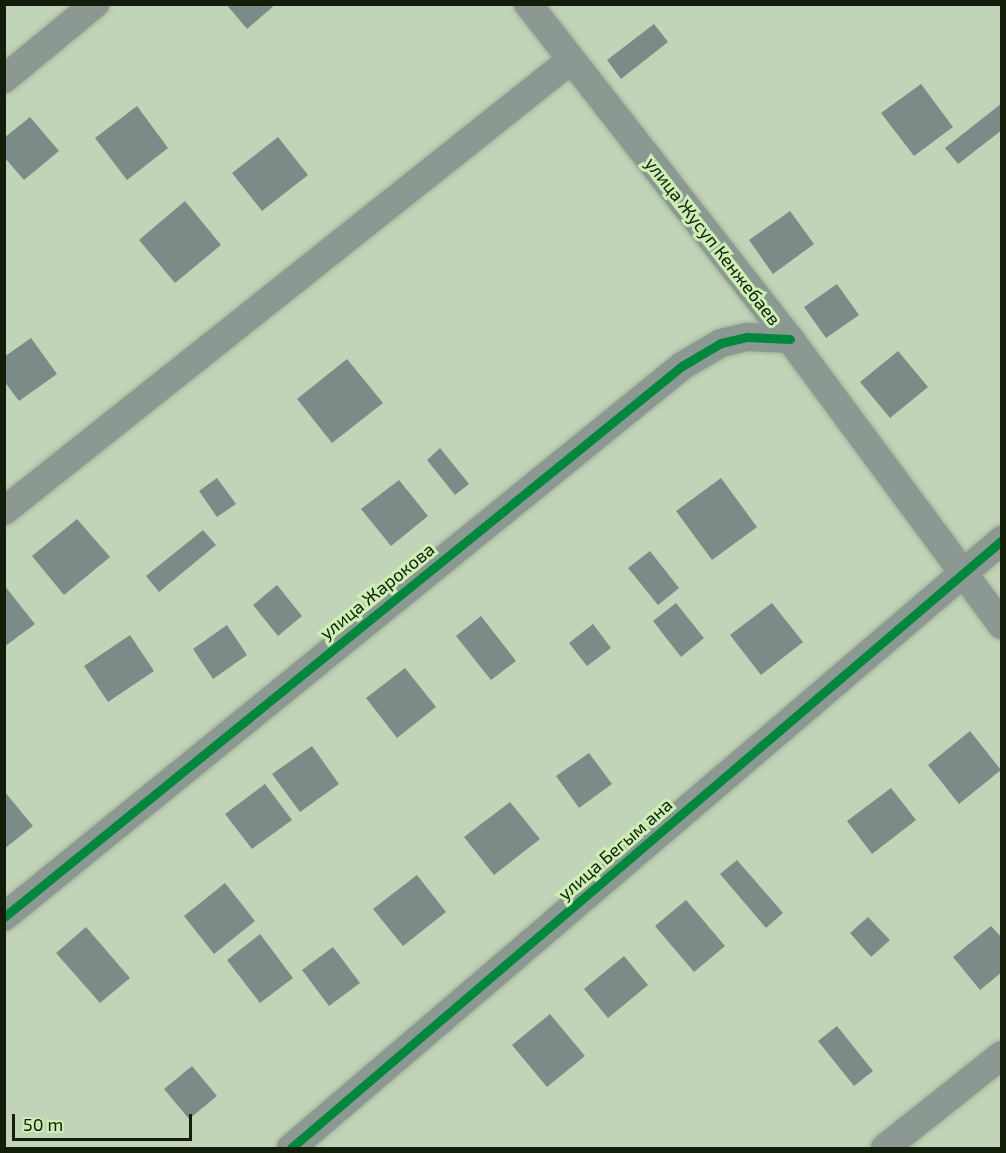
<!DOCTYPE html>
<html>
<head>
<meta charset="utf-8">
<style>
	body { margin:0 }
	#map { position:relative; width:1006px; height:1153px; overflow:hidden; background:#c2d4b7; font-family:"Exo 2",sans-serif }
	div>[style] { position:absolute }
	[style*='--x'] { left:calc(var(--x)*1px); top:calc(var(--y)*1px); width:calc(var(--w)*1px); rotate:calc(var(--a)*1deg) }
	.building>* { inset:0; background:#7c8b87 }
	.roads { filter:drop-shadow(0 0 2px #a3b19a) drop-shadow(0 0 2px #a3b19a) }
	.minor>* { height:28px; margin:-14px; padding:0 14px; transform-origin:14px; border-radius:14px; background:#8c9992 }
	.cycleway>* { height:9px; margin:-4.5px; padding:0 4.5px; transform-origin:4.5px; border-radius:4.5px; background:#00873e }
	span { translate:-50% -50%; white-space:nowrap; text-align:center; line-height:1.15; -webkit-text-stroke:6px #ccefb6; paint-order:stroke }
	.street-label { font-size:18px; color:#121e09 }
	.frame { position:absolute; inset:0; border:6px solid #121e09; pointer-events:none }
	.scale { position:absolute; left:12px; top:1114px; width:180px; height:27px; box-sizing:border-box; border:3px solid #121e09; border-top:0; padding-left:8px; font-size:18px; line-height:21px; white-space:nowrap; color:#121e09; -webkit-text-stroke:4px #ccefb6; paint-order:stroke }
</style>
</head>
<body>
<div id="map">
	<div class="building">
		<i style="clip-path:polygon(226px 4px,276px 4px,247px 29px)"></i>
		<i style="clip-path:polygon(654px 24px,668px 42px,621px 79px,607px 60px)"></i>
		<i style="clip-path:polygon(921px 84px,953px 127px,914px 156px,881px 113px)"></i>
		<i style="clip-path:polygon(1002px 103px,1002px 130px,958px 164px,945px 148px)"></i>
		<i style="clip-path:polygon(137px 106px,168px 148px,127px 180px,95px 138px)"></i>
		<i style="clip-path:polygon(30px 117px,59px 151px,24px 180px,4px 157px,4px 138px)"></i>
		<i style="clip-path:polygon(278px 137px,308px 175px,262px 211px,232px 173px)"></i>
		<i style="clip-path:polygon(185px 201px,221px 245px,175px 283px,139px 240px)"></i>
		<i style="clip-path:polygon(790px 211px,814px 244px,773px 274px,749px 240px)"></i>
		<i style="clip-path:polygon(837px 284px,859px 315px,826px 338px,804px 307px)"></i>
		<i style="clip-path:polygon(31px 338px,57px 374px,19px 401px,4px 381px,4px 357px)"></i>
		<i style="clip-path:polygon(898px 351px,928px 387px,890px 418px,860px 382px)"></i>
		<i style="clip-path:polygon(347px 359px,383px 403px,332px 443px,297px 399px)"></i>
		<i style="clip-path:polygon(440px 448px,469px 484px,455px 495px,427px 460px)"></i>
		<i style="clip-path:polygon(217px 478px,236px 504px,217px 517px,199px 491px)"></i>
		<i style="clip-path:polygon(721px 478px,757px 527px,712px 560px,676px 511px)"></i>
		<i style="clip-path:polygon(399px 480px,428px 516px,391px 546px,361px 509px)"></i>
		<i style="clip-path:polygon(77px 519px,110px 557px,64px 595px,32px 556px)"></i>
		<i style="clip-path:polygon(203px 530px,216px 545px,159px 592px,146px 576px)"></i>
		<i style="clip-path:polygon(650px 551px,679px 588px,658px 605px,628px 568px)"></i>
		<i style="clip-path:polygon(4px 585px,35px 624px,4px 647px)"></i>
		<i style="clip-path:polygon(277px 585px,302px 616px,278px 636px,253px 605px)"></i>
		<i style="clip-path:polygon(676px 603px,704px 638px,681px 657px,653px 621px)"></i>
		<i style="clip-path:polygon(772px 603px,803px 642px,761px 675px,730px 635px)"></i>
		<i style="clip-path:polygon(481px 616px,516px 661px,491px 680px,456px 636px)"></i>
		<i style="clip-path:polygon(593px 624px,611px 648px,587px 666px,569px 643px)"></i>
		<i style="clip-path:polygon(227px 625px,247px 655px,213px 679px,193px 649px)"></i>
		<i style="clip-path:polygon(130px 635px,154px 671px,108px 702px,84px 666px)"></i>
		<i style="clip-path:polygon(405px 668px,436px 707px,397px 738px,366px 698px)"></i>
		<i style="clip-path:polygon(970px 731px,1001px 770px,959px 804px,928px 765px)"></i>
		<i style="clip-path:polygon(312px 746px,339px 784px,300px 812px,272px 774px)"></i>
		<i style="clip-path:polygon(589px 753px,612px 784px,579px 808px,556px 776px)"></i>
		<i style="clip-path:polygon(265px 784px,292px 820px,252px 849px,225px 814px)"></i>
		<i style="clip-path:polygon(891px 788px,916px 820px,872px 854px,847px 821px)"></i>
		<i style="clip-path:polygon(4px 791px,33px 826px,4px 849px)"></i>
		<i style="clip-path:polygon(510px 802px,540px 839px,494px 875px,464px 837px)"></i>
		<i style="clip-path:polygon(737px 860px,783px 913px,766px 928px,720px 874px)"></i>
		<i style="clip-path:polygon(417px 875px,446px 912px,403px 946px,373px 909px)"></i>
		<i style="clip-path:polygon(225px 883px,255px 921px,214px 954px,184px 916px)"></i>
		<i style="clip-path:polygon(686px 900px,725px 946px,694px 972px,655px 926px)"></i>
		<i style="clip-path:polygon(868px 917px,890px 940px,871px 957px,850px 933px)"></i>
		<i style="clip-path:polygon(991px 926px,1002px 938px,1002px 972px,980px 990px,953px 957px)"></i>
		<i style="clip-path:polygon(86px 927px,130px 978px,100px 1003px,56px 953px)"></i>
		<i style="clip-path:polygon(260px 934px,293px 978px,260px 1003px,227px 960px)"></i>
		<i style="clip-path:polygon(333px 947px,360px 983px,329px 1006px,302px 970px)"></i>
		<i style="clip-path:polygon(624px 956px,648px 985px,608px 1018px,584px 989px)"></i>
		<i style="clip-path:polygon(550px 1014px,585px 1056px,547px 1087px,512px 1045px)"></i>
		<i style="clip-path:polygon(837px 1026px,873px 1071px,854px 1086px,818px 1041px)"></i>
		<i style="clip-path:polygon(192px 1066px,217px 1096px,189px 1119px,164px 1089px)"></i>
	</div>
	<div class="roads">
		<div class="minor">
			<i style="--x:528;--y:4;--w:425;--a:52"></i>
			<i style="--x:790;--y:339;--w:356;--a:53.5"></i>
			<i style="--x:4;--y:79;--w:118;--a:-39.5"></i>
			<i style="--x:4;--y:511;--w:724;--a:-38.5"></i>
			<i style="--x:4;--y:917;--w:874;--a:-39.1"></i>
			<i style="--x:682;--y:366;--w:45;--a:-30.5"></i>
			<i style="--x:721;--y:343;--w:27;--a:-13"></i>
			<i style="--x:747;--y:337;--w:43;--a:2.7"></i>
			<i style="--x:291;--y:1148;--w:936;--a:-40.53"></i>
			<i style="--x:885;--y:1148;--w:149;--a:-38.5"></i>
		</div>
	</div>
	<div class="cycleway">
		<i style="--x:4;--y:917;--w:874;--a:-39.1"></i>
		<i style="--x:682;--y:366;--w:45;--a:-30.5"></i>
		<i style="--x:721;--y:343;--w:27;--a:-13"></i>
		<i style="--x:747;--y:337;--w:43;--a:2.7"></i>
		<i style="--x:291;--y:1148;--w:936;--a:-40.53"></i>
	</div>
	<div class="street-label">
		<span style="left:713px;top:241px;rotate:52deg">улица Жусуп Кенжебаев</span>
		<span style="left:377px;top:591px;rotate:-39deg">улица Жарокова</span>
		<span style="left:615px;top:849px;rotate:-41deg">улица Бегым ана</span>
	</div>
	<div class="frame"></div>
	<div class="scale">50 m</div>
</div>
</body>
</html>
